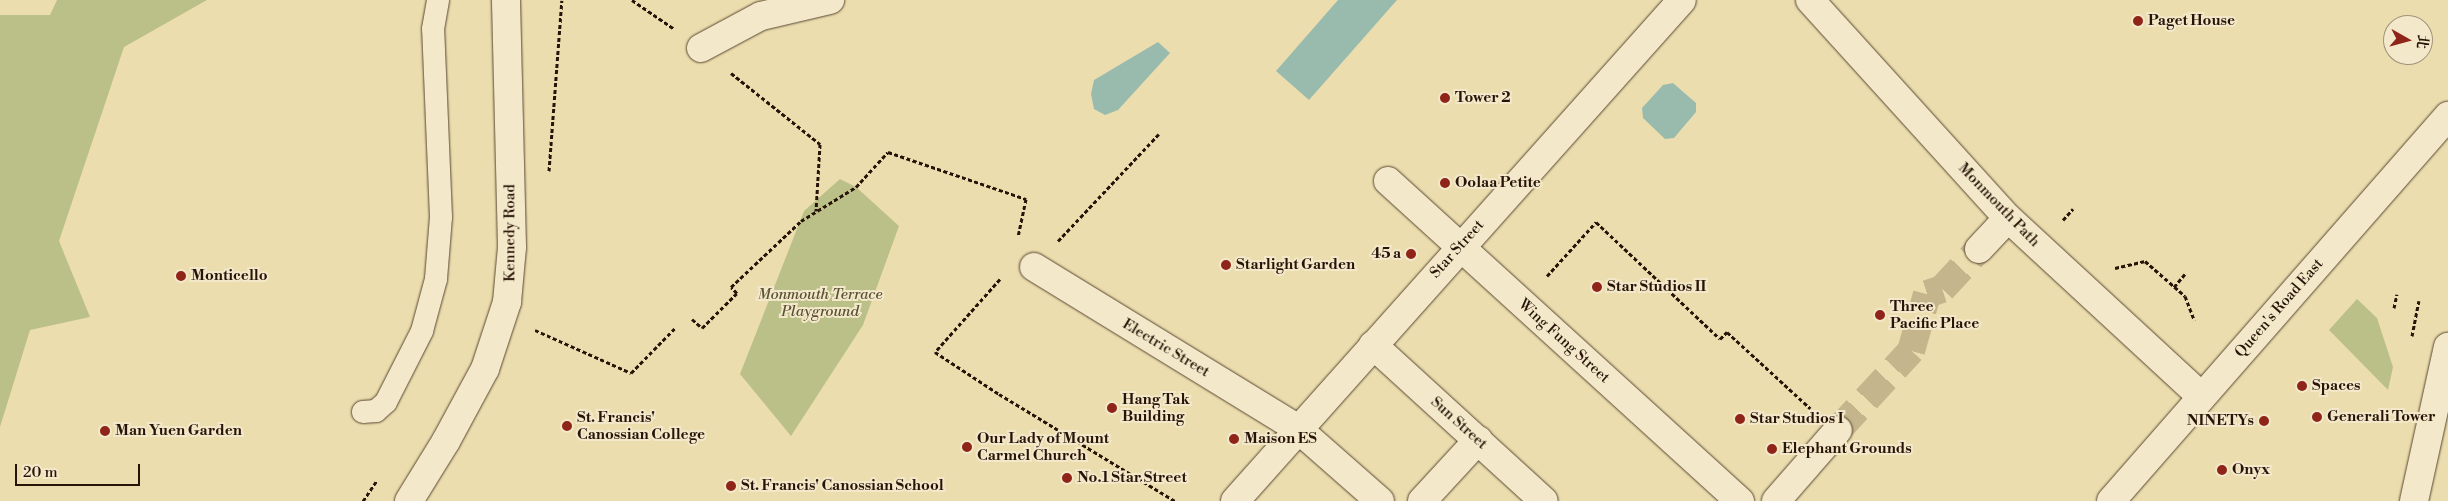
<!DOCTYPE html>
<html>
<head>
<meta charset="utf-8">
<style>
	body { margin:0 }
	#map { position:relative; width:2448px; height:501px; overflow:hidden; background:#ecddae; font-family:"Libre Bodoni","Noto Serif TC",serif }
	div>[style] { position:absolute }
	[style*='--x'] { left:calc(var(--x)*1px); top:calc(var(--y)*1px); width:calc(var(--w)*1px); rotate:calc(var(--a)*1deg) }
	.green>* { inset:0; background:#bac088 }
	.water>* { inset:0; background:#99bbad }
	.minor-tunnel>* { height:28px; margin-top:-14px; transform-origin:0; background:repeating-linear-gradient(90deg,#c5b58d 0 28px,transparent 0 42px) }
	.path>* { height:3px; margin-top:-1.5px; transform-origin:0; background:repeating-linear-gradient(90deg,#271307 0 4px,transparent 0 6.5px) }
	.roads { filter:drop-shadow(0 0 1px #584631) drop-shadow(0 0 1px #584631) }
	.service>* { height:22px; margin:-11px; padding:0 11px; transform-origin:11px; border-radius:11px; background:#f3e9ca }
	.pedestrian>* { height:28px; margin:-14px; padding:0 14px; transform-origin:14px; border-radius:14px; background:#f3e9ca }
	.minor>* { height:28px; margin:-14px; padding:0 14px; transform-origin:14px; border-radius:14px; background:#f3e9ca }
	.tertiary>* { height:28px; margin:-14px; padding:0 14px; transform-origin:14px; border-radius:14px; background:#f3e9ca }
	.secondary>* { height:28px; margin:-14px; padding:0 14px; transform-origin:14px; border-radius:14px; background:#f3e9ca }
	.dots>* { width:14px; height:14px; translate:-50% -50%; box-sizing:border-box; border:2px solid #f3e9ca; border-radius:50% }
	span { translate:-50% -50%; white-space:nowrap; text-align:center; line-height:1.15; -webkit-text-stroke:4px #f3e9ca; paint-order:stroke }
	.poi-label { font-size:15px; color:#271307; font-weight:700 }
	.left { translate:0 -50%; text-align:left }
	.right { translate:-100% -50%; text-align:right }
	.street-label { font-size:15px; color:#271307 }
	.park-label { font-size:15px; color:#5a5034; font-style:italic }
	.north { position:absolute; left:2383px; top:15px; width:50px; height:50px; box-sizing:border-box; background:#f3e9ca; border:1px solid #a1937c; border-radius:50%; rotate:97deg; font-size:14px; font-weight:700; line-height:20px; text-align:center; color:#271307 }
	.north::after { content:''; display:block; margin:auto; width:18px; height:22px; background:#8f2418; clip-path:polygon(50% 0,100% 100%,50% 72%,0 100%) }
	.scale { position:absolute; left:15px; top:464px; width:125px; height:22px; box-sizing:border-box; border:2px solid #271307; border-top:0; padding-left:6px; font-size:15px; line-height:18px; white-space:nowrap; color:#271307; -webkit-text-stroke:4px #f3e9ca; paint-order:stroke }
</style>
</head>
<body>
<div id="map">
	<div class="green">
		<i style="clip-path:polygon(57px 0,207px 0,124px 47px,59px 241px,90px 317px,30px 330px,0 427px,0 15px,50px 15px)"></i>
		<i style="clip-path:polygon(840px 179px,856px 187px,899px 226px,863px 325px,791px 436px,740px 374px,804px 211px)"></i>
		<i style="clip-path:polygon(2357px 299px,2377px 318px,2393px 367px,2388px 390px,2329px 330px)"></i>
	</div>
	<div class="water">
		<i style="clip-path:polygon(1338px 0,1397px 0,1309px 100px,1276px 71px)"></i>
		<i style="clip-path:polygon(1158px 42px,1170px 53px,1118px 110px,1105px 115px,1094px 109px,1091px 94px,1094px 80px)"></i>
		<i style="clip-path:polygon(1673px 83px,1696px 103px,1696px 112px,1674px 138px,1665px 139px,1643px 118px,1642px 108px,1663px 85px)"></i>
	</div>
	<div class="minor-tunnel">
		<i style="--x:1838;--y:430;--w:108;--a:-47.3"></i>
		<i style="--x:1911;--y:351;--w:59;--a:-74.3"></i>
		<i style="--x:1927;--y:294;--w:16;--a:-18"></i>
		<i style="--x:1942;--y:289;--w:54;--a:-47.2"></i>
	</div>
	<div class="path">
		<i style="--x:632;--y:0;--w:50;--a:34.3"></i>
		<i style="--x:731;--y:73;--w:114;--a:38.6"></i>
		<i style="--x:820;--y:144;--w:67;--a:93.4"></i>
		<i style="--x:549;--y:171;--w:171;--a:-85.7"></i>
		<i style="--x:2063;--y:220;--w:15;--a:-48"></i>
		<i style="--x:1058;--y:241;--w:147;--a:-46.7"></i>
		<i style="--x:2115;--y:268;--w:31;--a:-13"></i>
		<i style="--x:2145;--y:261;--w:53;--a:41.2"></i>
		<i style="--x:2185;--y:296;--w:26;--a:69"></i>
		<i style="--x:1547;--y:276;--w:73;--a:-47.8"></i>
		<i style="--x:1596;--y:222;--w:170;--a:43.3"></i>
		<i style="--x:1720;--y:339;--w:10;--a:-45"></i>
		<i style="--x:1727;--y:332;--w:113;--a:42.5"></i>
		<i style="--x:1000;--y:279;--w:98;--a:131.7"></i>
		<i style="--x:935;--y:352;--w:77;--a:33.3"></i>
		<i style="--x:999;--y:394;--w:206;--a:31.3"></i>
		<i style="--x:2174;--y:287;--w:17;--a:-50"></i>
		<i style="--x:2394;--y:308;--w:14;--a:-78"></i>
		<i style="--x:692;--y:319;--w:13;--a:42"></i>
		<i style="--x:702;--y:328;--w:49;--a:-45"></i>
		<i style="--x:737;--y:293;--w:8;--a:-135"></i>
		<i style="--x:731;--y:287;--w:96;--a:-43.3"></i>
		<i style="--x:801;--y:221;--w:65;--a:-31.7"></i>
		<i style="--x:856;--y:187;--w:47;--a:-47.6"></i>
		<i style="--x:888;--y:152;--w:146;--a:18.8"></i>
		<i style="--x:1026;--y:199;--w:38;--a:102"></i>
		<i style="--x:535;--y:330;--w:105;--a:24.1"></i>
		<i style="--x:631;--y:373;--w:64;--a:-45.6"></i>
		<i style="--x:2412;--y:336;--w:36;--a:-79"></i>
		<i style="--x:363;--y:501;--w:25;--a:-56"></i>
	</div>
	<div class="roads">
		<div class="service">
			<i style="--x:363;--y:412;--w:13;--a:-4"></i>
			<i style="--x:376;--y:411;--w:13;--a:-42"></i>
			<i style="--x:386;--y:402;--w:80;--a:-63.1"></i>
			<i style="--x:422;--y:331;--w:54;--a:-74.9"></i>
			<i style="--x:436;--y:279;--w:62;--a:-85.4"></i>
			<i style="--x:441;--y:217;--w:188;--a:-92.4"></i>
			<i style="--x:433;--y:29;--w:29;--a:-80"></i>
		</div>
		<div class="pedestrian">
			<i style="--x:1298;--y:429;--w:109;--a:41.3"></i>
		</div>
		<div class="minor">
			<i style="--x:1810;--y:0;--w:294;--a:47.8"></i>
			<i style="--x:2008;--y:218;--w:263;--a:42.7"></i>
			<i style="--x:701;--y:48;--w:68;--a:-28.1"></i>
			<i style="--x:761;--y:16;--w:71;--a:-13.1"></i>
			<i style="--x:1388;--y:181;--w:476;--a:42.3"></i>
			<i style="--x:1979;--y:249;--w:42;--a:-46.9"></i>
			<i style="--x:1034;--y:267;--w:310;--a:31.5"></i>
			<i style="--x:1373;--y:345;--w:231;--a:42.4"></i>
			<i style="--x:1235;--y:501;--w:671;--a:-48.26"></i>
			<i style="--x:1422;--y:501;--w:83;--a:-47.4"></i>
			<i style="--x:1776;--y:501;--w:94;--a:-48.9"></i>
		</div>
		<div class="tertiary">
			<i style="--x:409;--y:501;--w:70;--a:-58.3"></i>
			<i style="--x:446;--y:441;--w:82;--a:-61.6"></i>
			<i style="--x:485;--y:369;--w:71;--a:-71.8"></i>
			<i style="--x:507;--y:302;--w:55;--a:-84.8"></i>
			<i style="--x:512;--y:247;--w:247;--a:-91.4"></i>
		</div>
		<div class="secondary">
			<i style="--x:2111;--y:501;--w:512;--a:-48.8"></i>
			<i style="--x:2414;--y:501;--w:158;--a:-77.6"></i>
		</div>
	</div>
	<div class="dots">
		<i style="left:2138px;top:21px;background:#8f2418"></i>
		<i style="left:1445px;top:98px;background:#8f2418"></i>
		<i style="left:1445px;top:183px;background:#8f2418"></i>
		<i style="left:1411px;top:254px;background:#8f2418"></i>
		<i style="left:1226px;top:265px;background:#8f2418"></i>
		<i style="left:181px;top:276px;background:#8f2418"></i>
		<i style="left:1597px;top:287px;background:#8f2418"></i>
		<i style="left:1880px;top:315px;background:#8f2418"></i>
		<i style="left:2302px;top:386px;background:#8f2418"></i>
		<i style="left:1112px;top:408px;background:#8f2418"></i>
		<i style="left:2317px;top:417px;background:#8f2418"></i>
		<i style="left:1740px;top:419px;background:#8f2418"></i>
		<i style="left:2264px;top:421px;background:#8f2418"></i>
		<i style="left:567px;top:426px;background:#8f2418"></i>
		<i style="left:105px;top:431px;background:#8f2418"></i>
		<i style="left:1234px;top:439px;background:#8f2418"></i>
		<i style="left:967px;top:447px;background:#8f2418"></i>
		<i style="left:1772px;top:449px;background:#8f2418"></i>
		<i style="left:2222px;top:470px;background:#8f2418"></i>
		<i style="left:1067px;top:478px;background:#8f2418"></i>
		<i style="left:731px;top:486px;background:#8f2418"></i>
	</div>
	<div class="poi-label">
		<span class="left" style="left:2148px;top:21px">Paget House</span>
		<span class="left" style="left:1455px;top:98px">Tower 2</span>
		<span class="left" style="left:1455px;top:183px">Oolaa Petite</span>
		<span class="right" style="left:1401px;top:254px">45 a</span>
		<span class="left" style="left:1236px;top:265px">Starlight Garden</span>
		<span class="left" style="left:191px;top:276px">Monticello</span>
		<span class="left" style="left:1607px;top:287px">Star Studios II</span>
		<span class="left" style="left:1890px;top:315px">Three<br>Pacific Place</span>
		<span class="left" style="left:2312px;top:386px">Spaces</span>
		<span class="left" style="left:1122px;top:408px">Hang Tak<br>Building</span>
		<span class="left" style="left:577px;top:426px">St. Francis'<br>Canossian College</span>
		<span class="left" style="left:2327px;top:417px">Generali Tower</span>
		<span class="left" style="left:1750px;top:419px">Star Studios I</span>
		<span class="right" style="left:2254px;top:421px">NINETYs</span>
		<span class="left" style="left:115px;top:431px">Man Yuen Garden</span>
		<span class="left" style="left:977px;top:447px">Our Lady of Mount<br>Carmel Church</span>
		<span class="left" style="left:1244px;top:439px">Maison ES</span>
		<span class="left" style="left:1782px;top:449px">Elephant Grounds</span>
		<span class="left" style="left:2232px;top:470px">Onyx</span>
		<span class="left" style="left:1077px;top:478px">No.1 Star Street</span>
		<span class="left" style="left:741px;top:486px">St. Francis' Canossian School</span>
	</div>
	<div class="street-label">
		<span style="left:1999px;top:205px;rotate:46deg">Monmouth Path</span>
		<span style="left:510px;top:233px;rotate:-90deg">Kennedy Road</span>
		<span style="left:1457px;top:249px;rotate:-48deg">Star Street</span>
		<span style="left:2279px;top:308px;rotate:-49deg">Queen's Road East</span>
		<span style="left:1564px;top:341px;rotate:42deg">Wing Fung Street</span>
		<span style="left:1166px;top:348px;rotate:31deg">Electric Street</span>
		<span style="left:1459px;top:423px;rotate:42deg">Sun Street</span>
	</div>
	<div class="park-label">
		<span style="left:820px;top:303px">Monmouth Terrace<br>Playground</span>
	</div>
	<div class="north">北</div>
	<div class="scale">20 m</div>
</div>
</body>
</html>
